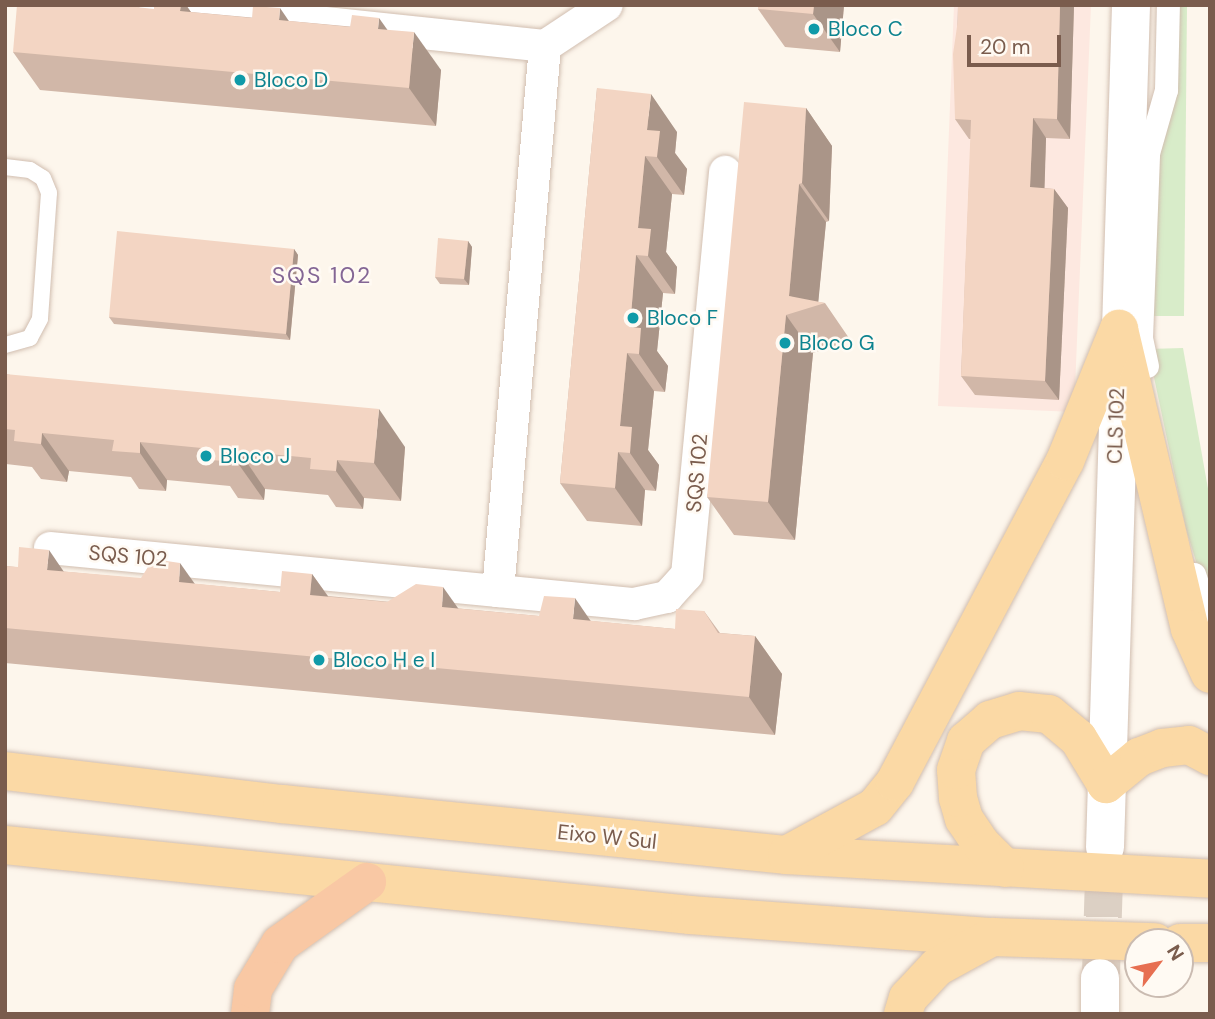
<!DOCTYPE html>
<html>
<head>
<meta charset="utf-8">
<style>
	body { margin:0 }
	#map { position:relative; width:1215px; height:1019px; overflow:hidden; background:#fdf6ec; font-family:"DM Sans",sans-serif }
	div>[style] { position:absolute }
	[style*='--x'] { left:calc(var(--x)*1px); top:calc(var(--y)*1px); width:calc(var(--w)*1px); rotate:calc(var(--a)*1deg) }
	.commercial>* { inset:0; background:#fde8e0 }
	.green>* { inset:0; background:#d8ecc9 }
	.secondary-tunnel>* { height:38px; margin-top:-19px; transform-origin:0; background:repeating-linear-gradient(90deg,#dcd0c4 0 38px,transparent 0 57px) }
	.roads { filter:drop-shadow(0 0 2px #d1beb0) drop-shadow(0 0 2px #d1beb0) }
	.service>* { height:16px; margin:-8px; padding:0 8px; transform-origin:8px; border-radius:8px; background:#fff }
	.pedestrian>* { height:23px; margin:-11.5px; padding:0 11.5px; transform-origin:11.5px; border-radius:11.5px; background:#fff }
	.minor>* { height:32px; margin:-16px; padding:0 16px; transform-origin:16px; border-radius:16px; background:#fff }
	.secondary>* { height:38px; margin:-19px; padding:0 19px; transform-origin:19px; border-radius:19px; background:#fff }
	.primary>* { height:38px; margin:-19px; padding:0 19px; transform-origin:19px; border-radius:19px; background:#fbd9a5 }
	.trunk>* { height:38px; margin:-19px; padding:0 19px; transform-origin:19px; border-radius:19px; background:#f9c8a4 }
	.wall>* { inset:0; background:#d1b7a8 }
	.shaded-wall>* { inset:0; background:#aa9588 }
	.building>* { inset:0; background:#f3d5c3 }
	.dots>* { width:19px; height:19px; translate:-50% -50%; box-sizing:border-box; border:4px solid #fffaf3; border-radius:50% }
	span { translate:-50% -50%; white-space:nowrap; text-align:center; line-height:1.15; -webkit-text-stroke:5px #fffaf3; paint-order:stroke }
	.culture-label { font-size:21px; color:#0d838f }
	.left { translate:0 -50%; text-align:left }
	.street-label { font-size:21px; color:#7a5c4d }
	.neighbourhood-label { font-size:23px; color:#846695; letter-spacing:2px }
	.frame { position:absolute; inset:0; border:7px solid #7a5c4d; pointer-events:none }
	.north { position:absolute; left:1124px; top:928px; width:70px; height:70px; box-sizing:border-box; background:#fffaf3; border:2px solid #cabbb1; border-radius:50%; rotate:58deg; font-size:19px; font-weight:700; line-height:28px; text-align:center; color:#7a5c4d }
	.north::after { content:''; display:block; margin:auto; width:24px; height:32px; background:#e76f51; clip-path:polygon(50% 0,100% 100%,50% 72%,0 100%) }
	.scale { position:absolute; left:967px; top:35px; width:94px; height:32px; box-sizing:border-box; border:4px solid #7a5c4d; border-top:0; padding-left:9px; font-size:21px; line-height:24px; white-space:nowrap; color:#7a5c4d; -webkit-text-stroke:5px #fffaf3; paint-order:stroke }
</style>
</head>
<body>
<div id="map">
	<div class="commercial">
		<i style="clip-path:polygon(954px 5px,1091px 5px,1074px 412px,938px 406px)"></i>
	</div>
	<div class="green">
		<i style="clip-path:polygon(1172px 5px,1187px 5px,1184px 316px,1146px 316px,1151px 153px)"></i>
		<i style="clip-path:polygon(1183px 348px,1210px 500px,1210px 607px,1186px 529px,1148px 349px)"></i>
	</div>
	<div class="secondary-tunnel">
		<i style="--x:1101;--y:974;--w:127;--a:-88.2"></i>
	</div>
	<div class="roads">
		<div class="service">
			<i style="--x:5;--y:167;--w:25;--a:7"></i>
			<i style="--x:30;--y:170;--w:15;--a:32"></i>
			<i style="--x:43;--y:178;--w:16;--a:68"></i>
			<i style="--x:49;--y:193;--w:126;--a:94.1"></i>
			<i style="--x:40;--y:319;--w:21;--a:118"></i>
			<i style="--x:30;--y:338;--w:26;--a:164"></i>
		</div>
		<div class="pedestrian">
			<i style="--x:1147;--y:366;--w:29;--a:-102"></i>
			<i style="--x:1141;--y:338;--w:185;--a:-87.8"></i>
			<i style="--x:1148;--y:153;--w:66;--a:-74.1"></i>
			<i style="--x:1166;--y:90;--w:85;--a:-88.7"></i>
			<i style="--x:1194;--y:574;--w:51;--a:71.6"></i>
		</div>
		<div class="minor">
			<i style="--x:155;--y:5;--w:392;--a:6"></i>
			<i style="--x:50;--y:548;--w:450;--a:5.5"></i>
			<i style="--x:498;--y:591;--w:547;--a:-85.07"></i>
			<i style="--x:545;--y:46;--w:74;--a:-33.5"></i>
			<i style="--x:498;--y:591;--w:137;--a:5.5"></i>
			<i style="--x:634;--y:604;--w:34;--a:-12"></i>
			<i style="--x:667;--y:597;--w:30;--a:-48"></i>
			<i style="--x:687;--y:575;--w:405;--a:-84.6"></i>
		</div>
		<div class="secondary">
			<i style="--x:1105;--y:847;--w:842;--a:-88.23"></i>
			<i style="--x:1100;--y:1014;--w:36;--a:-90"></i>
		</div>
		<div class="primary">
			<i style="--x:1119;--y:329;--w:308;--a:76.7"></i>
			<i style="--x:1190;--y:629;--w:49;--a:66"></i>
			<i style="--x:5;--y:771;--w:279;--a:6.8"></i>
			<i style="--x:282;--y:804;--w:508;--a:5.77"></i>
			<i style="--x:787;--y:855;--w:424;--a:3.2"></i>
			<i style="--x:5;--y:845;--w:689;--a:5.83"></i>
			<i style="--x:690;--y:915;--w:303;--a:4.2"></i>
			<i style="--x:992;--y:937;--w:163;--a:1.8"></i>
			<i style="--x:787;--y:855;--w:100;--a:-28.6"></i>
			<i style="--x:875;--y:807;--w:32;--a:-51"></i>
			<i style="--x:895;--y:782;--w:363;--a:-62.1"></i>
			<i style="--x:1065;--y:461;--w:143;--a:-67.8"></i>
			<i style="--x:1005;--y:868;--w:34;--a:-135"></i>
			<i style="--x:981;--y:844;--w:30;--a:-124"></i>
			<i style="--x:964;--y:819;--w:22;--a:-106"></i>
			<i style="--x:958;--y:798;--w:28;--a:-94"></i>
			<i style="--x:956;--y:770;--w:31;--a:-71"></i>
			<i style="--x:966;--y:741;--w:32;--a:-41"></i>
			<i style="--x:990;--y:720;--w:30;--a:-17"></i>
			<i style="--x:1019;--y:711;--w:30;--a:6"></i>
			<i style="--x:1049;--y:714;--w:38;--a:40"></i>
			<i style="--x:1078;--y:738;--w:54;--a:58.7"></i>
			<i style="--x:1106;--y:784;--w:43;--a:-39.3"></i>
			<i style="--x:1139;--y:757;--w:25;--a:-21"></i>
			<i style="--x:1162;--y:748;--w:27;--a:-6"></i>
			<i style="--x:1189;--y:745;--w:24;--a:28"></i>
			<i style="--x:1180;--y:943;--w:30;--a:0"></i>
			<i style="--x:903;--y:1014;--w:17;--a:-73"></i>
			<i style="--x:908;--y:998;--w:42;--a:-46.9"></i>
			<i style="--x:937;--y:967;--w:63;--a:-28.6"></i>
		</div>
		<div class="trunk">
			<i style="--x:250;--y:1014;--w:25;--a:-83"></i>
			<i style="--x:253;--y:989;--w:52;--a:-59"></i>
			<i style="--x:280;--y:944;--w:107;--a:-35.5"></i>
		</div>
	</div>
	<div class="wall">
		<i style="clip-path:polygon(154px 5px,186px 5px,191px 12px,388px 30px,441px 70px,436px 126px,40px 90px,13px 52px,154px 9px)"></i>
		<i style="clip-path:polygon(844px 5px,840px 52px,785px 47px,758px 9px)"></i>
		<i style="clip-path:polygon(958px 5px,1074px 5px,1070px 139px,1046px 138px,1044px 188px,1054px 189px,1068px 208px,1059px 400px,975px 395px,961px 376px,971px 139px,969px 139px,955px 119px)"></i>
		<i style="clip-path:polygon(597px 88px,677px 132px,675px 153px,687px 169px,684px 195px,672px 194px,666px 252px,677px 267px,675px 294px,663px 293px,657px 351px,668px 366px,665px 392px,654px 391px,648px 450px,659px 465px,656px 491px,645px 490px,642px 526px,587px 521px,560px 483px)"></i>
		<i style="clip-path:polygon(806px 108px,832px 146px,829px 221px,826px 222px,818px 302px,825px 303px,851px 341px,813px 353px,795px 540px,734px 535px,707px 497px)"></i>
		<i style="clip-path:polygon(468px 241px,472px 247px,469px 285px,440px 284px,435px 277px)"></i>
		<i style="clip-path:polygon(294px 249px,298px 255px,290px 340px,114px 324px,109px 317px)"></i>
		<i style="clip-path:polygon(5px 374px,405px 447px,401px 501px,364px 498px,363px 509px,336px 507px,328px 495px,265px 489px,264px 500px,238px 498px,230px 486px,167px 480px,166px 491px,139px 489px,131px 477px,69px 471px,67px 482px,41px 479px,32px 467px,6px 464px,5px 463px)"></i>
		<i style="clip-path:polygon(5px 566px,280px 592px,312px 574px,328px 596px,675px 629px,704px 611px,720px 633px,755px 636px,782px 674px,775px 735px,5px 663px)"></i>
	</div>
	<div class="shaded-wall">
		<i style="clip-path:polygon(181px 5px,186px 5px,208px 37px,180px 11px)"></i>
		<i style="clip-path:polygon(814px 5px,844px 5px,840px 52px,813px 14px)"></i>
		<i style="clip-path:polygon(1060px 5px,1074px 5px,1070px 139px,1057px 119px)"></i>
		<i style="clip-path:polygon(280px 8px,306px 46px,279px 20px)"></i>
		<i style="clip-path:polygon(379px 18px,406px 56px,378px 29px)"></i>
		<i style="clip-path:polygon(414px 32px,441px 70px,436px 126px,409px 88px)"></i>
		<i style="clip-path:polygon(651px 94px,677px 132px,675px 153px,687px 169px,684px 195px,657px 157px,647px 130px)"></i>
		<i style="clip-path:polygon(806px 108px,832px 146px,829px 221px,802px 183px)"></i>
		<i style="clip-path:polygon(1033px 118px,1046px 138px,1044px 207px,1030px 187px)"></i>
		<i style="clip-path:polygon(645px 156px,672px 194px,666px 252px,677px 267px,675px 294px,648px 256px,638px 228px)"></i>
		<i style="clip-path:polygon(799px 184px,826px 222px,818px 305px,789px 296px)"></i>
		<i style="clip-path:polygon(1054px 189px,1068px 208px,1059px 400px,1045px 381px)"></i>
		<i style="clip-path:polygon(468px 241px,472px 247px,469px 285px,464px 279px)"></i>
		<i style="clip-path:polygon(294px 249px,298px 255px,290px 340px,286px 334px)"></i>
		<i style="clip-path:polygon(636px 255px,663px 293px,657px 351px,668px 366px,665px 392px,639px 354px,630px 327px)"></i>
		<i style="clip-path:polygon(786px 315px,813px 353px,795px 540px,768px 502px)"></i>
		<i style="clip-path:polygon(627px 353px,654px 391px,648px 450px,659px 465px,656px 491px,630px 453px,620px 426px)"></i>
		<i style="clip-path:polygon(379px 409px,405px 447px,401px 501px,374px 463px)"></i>
		<i style="clip-path:polygon(42px 433px,69px 471px,67px 482px,41px 444px)"></i>
		<i style="clip-path:polygon(140px 442px,167px 480px,166px 491px,140px 453px)"></i>
		<i style="clip-path:polygon(239px 451px,265px 489px,264px 500px,237px 462px)"></i>
		<i style="clip-path:polygon(618px 452px,645px 490px,642px 526px,615px 488px)"></i>
		<i style="clip-path:polygon(337px 460px,364px 498px,363px 509px,336px 471px)"></i>
		<i style="clip-path:polygon(49px 550px,75px 588px,47px 570px)"></i>
		<i style="clip-path:polygon(180px 563px,207px 601px,179px 582px)"></i>
		<i style="clip-path:polygon(312px 574px,339px 612px,310px 595px)"></i>
		<i style="clip-path:polygon(443px 587px,470px 625px,442px 607px)"></i>
		<i style="clip-path:polygon(575px 598px,601px 636px,573px 619px)"></i>
		<i style="clip-path:polygon(755px 636px,782px 674px,775px 735px,749px 697px)"></i>
	</div>
	<div class="building">
		<i style="clip-path:polygon(17px 5px,118px 5px,154px 9px,154px 5px,181px 5px,180px 11px,252px 18px,253px 6px,280px 8px,279px 20px,350px 27px,352px 15px,379px 18px,378px 29px,414px 32px,409px 88px,13px 52px)"></i>
		<i style="clip-path:polygon(758px 5px,814px 5px,813px 14px,758px 9px)"></i>
		<i style="clip-path:polygon(958px 5px,1060px 5px,1057px 119px,1033px 118px,1030px 187px,1054px 189px,1045px 381px,961px 376px,971px 120px,955px 119px,953px 54px,958px 20px)"></i>
		<i style="clip-path:polygon(597px 88px,651px 94px,647px 130px,660px 131px,657px 157px,645px 156px,638px 228px,651px 229px,648px 256px,636px 255px,630px 327px,641px 328px,639px 354px,627px 353px,620px 426px,632px 427px,630px 453px,618px 452px,615px 488px,560px 483px)"></i>
		<i style="clip-path:polygon(744px 102px,806px 108px,802px 183px,799px 184px,789px 296px,825px 303px,786px 315px,768px 502px,707px 497px)"></i>
		<i style="clip-path:polygon(117px 231px,294px 249px,286px 334px,109px 317px)"></i>
		<i style="clip-path:polygon(438px 238px,468px 241px,464px 279px,435px 277px)"></i>
		<i style="clip-path:polygon(5px 374px,379px 409px,374px 463px,337px 460px,336px 471px,310px 469px,311px 458px,239px 451px,237px 462px,211px 460px,212px 449px,140px 442px,140px 453px,112px 451px,114px 440px,42px 433px,41px 444px,14px 441px,15px 430px,5px 429px)"></i>
		<i style="clip-path:polygon(19px 547px,49px 550px,47px 570px,141px 578px,153px 559px,180px 563px,179px 582px,280px 592px,282px 571px,312px 574px,310px 595px,387px 602px,416px 584px,443px 587px,442px 607px,539px 616px,544px 596px,575px 598px,573px 619px,675px 629px,676px 609px,704px 611px,718px 633px,755px 636px,749px 697px,5px 628px,5px 566px,18px 567px)"></i>
	</div>
	<div class="dots">
		<i style="left:814px;top:29px;background:#0f9aa8"></i>
		<i style="left:240px;top:80px;background:#0f9aa8"></i>
		<i style="left:633px;top:318px;background:#0f9aa8"></i>
		<i style="left:785px;top:343px;background:#0f9aa8"></i>
		<i style="left:206px;top:456px;background:#0f9aa8"></i>
		<i style="left:319px;top:660px;background:#0f9aa8"></i>
	</div>
	<div class="culture-label">
		<span class="left" style="left:828px;top:29px">Bloco C</span>
		<span class="left" style="left:254px;top:80px">Bloco D</span>
		<span class="left" style="left:647px;top:318px">Bloco F</span>
		<span class="left" style="left:799px;top:343px">Bloco G</span>
		<span class="left" style="left:220px;top:456px">Bloco J</span>
		<span class="left" style="left:333px;top:660px">Bloco H e I</span>
	</div>
	<div class="street-label">
		<span style="left:1116px;top:426px;rotate:-88deg">CLS 102</span>
		<span style="left:697px;top:473px;rotate:-85deg">SQS 102</span>
		<span style="left:128px;top:556px;rotate:5deg">SQS 102</span>
		<span style="left:607px;top:837px;rotate:6deg">Eixo W Sul</span>
	</div>
	<div class="neighbourhood-label">
		<span style="left:322px;top:275px">SQS 102</span>
	</div>
	<div class="frame"></div>
	<div class="north">N</div>
	<div class="scale">20 m</div>
</div>
</body>
</html>
